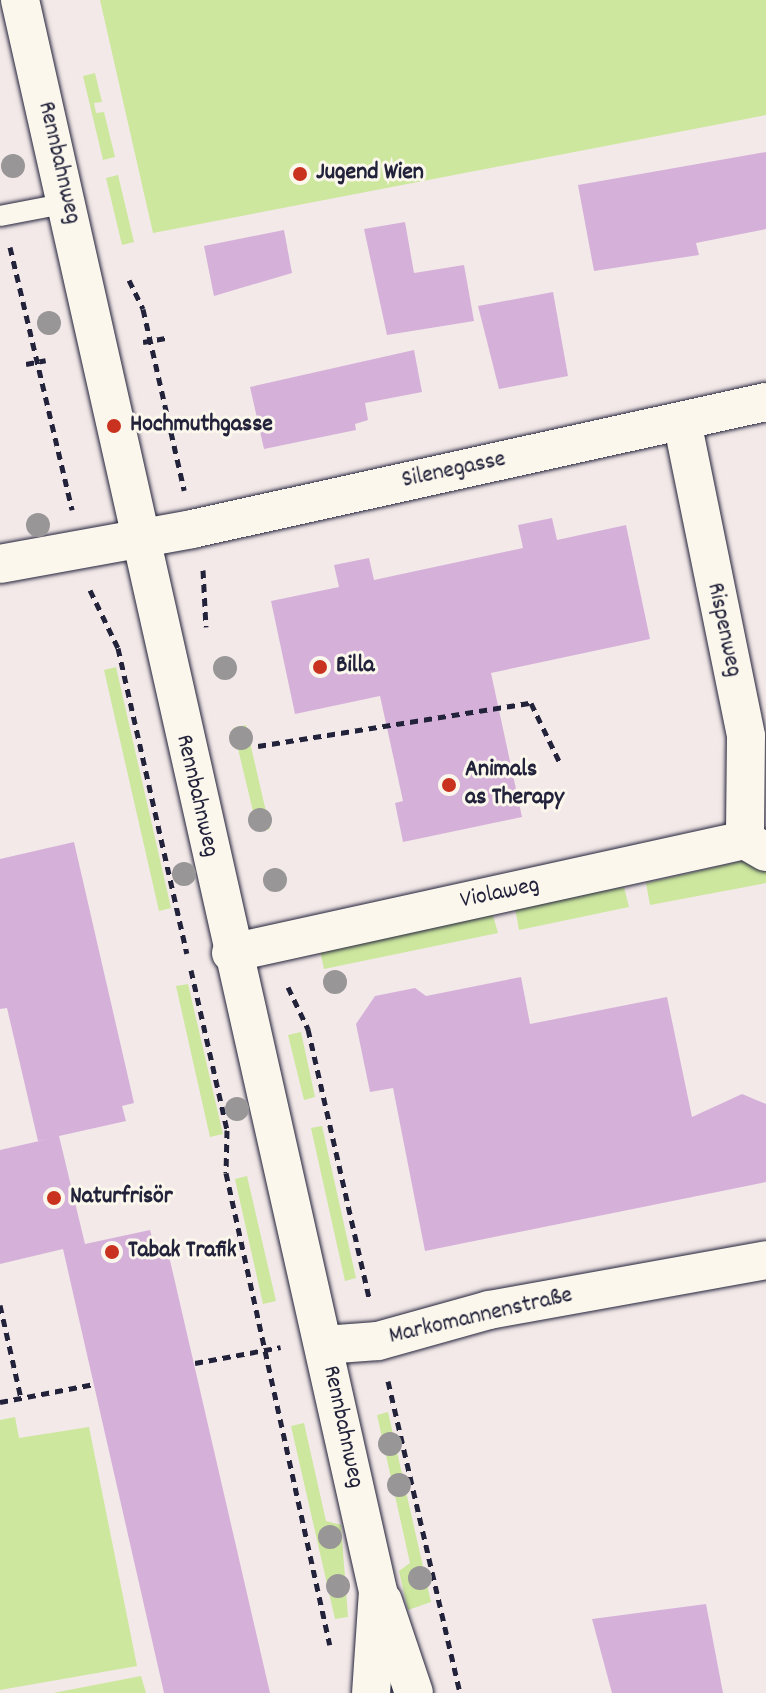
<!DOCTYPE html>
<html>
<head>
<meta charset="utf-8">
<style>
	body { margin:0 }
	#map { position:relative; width:766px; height:1693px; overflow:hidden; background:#f3e9e8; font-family:Dekko,sans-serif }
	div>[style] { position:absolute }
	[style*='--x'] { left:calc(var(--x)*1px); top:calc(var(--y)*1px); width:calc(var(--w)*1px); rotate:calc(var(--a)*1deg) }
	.green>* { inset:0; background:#cde79e }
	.building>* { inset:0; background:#d5b1da }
	.path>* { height:5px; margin-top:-2.5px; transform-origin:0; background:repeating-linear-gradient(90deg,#22223b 0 8px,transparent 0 14px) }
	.roads { filter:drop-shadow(0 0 2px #22223b) drop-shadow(0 0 2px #22223b) }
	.lane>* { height:20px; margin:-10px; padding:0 10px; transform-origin:10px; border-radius:10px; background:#fbf7ec }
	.street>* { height:38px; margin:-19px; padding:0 19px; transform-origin:19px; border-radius:19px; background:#fbf7ec }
	.trees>* { width:24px; height:24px; margin:-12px; border-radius:50%; background:#989697 }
	.dots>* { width:22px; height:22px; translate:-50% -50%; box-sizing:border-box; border:4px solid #fbf7ec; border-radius:50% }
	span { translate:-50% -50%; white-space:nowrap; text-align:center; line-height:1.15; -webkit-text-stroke:6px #fbf7ec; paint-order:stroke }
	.street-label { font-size:24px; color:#22223b }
	.poi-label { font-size:24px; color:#22223b; font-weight:700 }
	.left { translate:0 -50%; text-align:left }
</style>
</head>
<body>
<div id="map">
	<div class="green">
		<i style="clip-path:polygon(100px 0,766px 0,766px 115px,153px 233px)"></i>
		<i style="clip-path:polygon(95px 73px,102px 102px,94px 103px,96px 113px,104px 112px,115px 157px,103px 160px,83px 76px)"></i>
		<i style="clip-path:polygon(118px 175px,134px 242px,122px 245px,106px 178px)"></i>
		<i style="clip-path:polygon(116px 667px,171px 908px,159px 911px,104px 670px)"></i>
		<i style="clip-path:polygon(246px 725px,270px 829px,258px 832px,233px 728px)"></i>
		<i style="clip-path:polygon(746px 860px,766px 865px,766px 883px,650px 905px,646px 883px)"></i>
		<i style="clip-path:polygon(624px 887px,629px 907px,519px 930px,515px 908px)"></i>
		<i style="clip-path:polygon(492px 912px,498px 933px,324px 969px,319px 946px)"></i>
		<i style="clip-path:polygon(188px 984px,223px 1134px,210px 1137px,176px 986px)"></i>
		<i style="clip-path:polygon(301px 1032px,315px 1097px,304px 1100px,288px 1035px)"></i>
		<i style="clip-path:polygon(322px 1126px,356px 1278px,345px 1281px,311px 1128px)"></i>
		<i style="clip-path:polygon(247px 1176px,276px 1301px,263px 1304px,235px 1179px)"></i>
		<i style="clip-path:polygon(388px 1412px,431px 1602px,408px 1610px,399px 1571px,410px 1563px,377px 1415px)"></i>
		<i style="clip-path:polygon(15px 1417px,19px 1438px,89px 1427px,137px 1666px,0 1690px,0 1420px)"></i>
		<i style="clip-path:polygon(304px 1423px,326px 1521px,341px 1525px,348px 1617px,335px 1619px,291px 1426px)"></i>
		<i style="clip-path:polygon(141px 1676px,146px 1693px,53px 1693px)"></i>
	</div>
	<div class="building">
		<i style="clip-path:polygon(766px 152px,766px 229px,696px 243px,699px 255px,594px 271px,578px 185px)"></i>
		<i style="clip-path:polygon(405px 222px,414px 273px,464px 265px,474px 321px,387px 335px,364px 229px)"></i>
		<i style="clip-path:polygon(284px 230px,292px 273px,214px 296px,204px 246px)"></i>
		<i style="clip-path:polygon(553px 292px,568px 376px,499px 389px,478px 306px)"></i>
		<i style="clip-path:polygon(414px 350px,422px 392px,365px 403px,368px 420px,355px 424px,356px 430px,264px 449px,250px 387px)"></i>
		<i style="clip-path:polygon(552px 518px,557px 540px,626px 525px,650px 639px,491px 673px,522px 817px,403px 842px,395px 803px,403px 801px,380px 696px,295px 714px,271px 601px,339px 587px,334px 565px,369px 558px,374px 580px,523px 548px,518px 525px)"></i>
		<i style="clip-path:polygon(74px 842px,134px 1103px,122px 1106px,126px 1121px,59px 1136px,85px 1244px,150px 1230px,154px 1245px,166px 1243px,270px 1693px,164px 1693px,63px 1249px,0 1264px,0 1150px,48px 1139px,38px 1141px,7px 1008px,0 1009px,0 859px)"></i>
		<i style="clip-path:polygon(521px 977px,530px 1024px,667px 997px,692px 1117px,742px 1094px,766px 1104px,766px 1182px,425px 1251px,393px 1088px,370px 1092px,356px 1024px,375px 996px,415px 988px,426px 996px)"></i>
		<i style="clip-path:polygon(706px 1604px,723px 1693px,612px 1693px,592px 1619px)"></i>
	</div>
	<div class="path">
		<i style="--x:10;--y:247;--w:270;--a:76.7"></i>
		<i style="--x:129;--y:280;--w:32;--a:64"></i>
		<i style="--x:143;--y:309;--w:186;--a:77.2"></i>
		<i style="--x:143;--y:342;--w:23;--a:-10"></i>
		<i style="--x:26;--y:364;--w:20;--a:-11"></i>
		<i style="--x:203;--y:570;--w:57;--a:87"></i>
		<i style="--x:90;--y:590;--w:64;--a:64.2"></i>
		<i style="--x:118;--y:648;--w:313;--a:77.3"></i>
		<i style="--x:258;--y:746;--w:276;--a:-9"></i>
		<i style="--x:531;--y:703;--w:67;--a:64.2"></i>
		<i style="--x:191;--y:970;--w:164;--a:77.3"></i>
		<i style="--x:227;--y:1130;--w:43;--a:91.3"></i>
		<i style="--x:226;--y:1173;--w:483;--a:77.6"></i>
		<i style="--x:288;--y:987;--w:47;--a:64.5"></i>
		<i style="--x:308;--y:1029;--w:279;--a:77.2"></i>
		<i style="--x:0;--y:1305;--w:95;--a:77.3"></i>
		<i style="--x:195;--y:1363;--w:87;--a:-10.5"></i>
		<i style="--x:388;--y:1381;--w:320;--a:77"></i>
		<i style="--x:0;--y:1402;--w:96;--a:-10.8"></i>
	</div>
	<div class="roads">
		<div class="lane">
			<i style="--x:0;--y:216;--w:69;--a:-10.8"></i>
		</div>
		<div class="street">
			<i style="--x:20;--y:0;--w:1631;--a:77.32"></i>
			<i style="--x:378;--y:1591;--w:102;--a:93.9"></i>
			<i style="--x:682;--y:421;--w:321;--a:78.5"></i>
			<i style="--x:746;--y:736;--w:104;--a:90.6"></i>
			<i style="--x:0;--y:564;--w:195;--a:-10.3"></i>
			<i style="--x:192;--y:529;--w:588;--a:-12.48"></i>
			<i style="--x:231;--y:953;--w:526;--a:-12.4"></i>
			<i style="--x:745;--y:840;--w:24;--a:30"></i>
			<i style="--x:324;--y:1345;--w:54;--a:-4.2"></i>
			<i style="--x:378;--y:1341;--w:115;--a:-15.6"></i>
			<i style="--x:489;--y:1310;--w:281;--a:-10.2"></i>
			<i style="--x:383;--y:1601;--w:97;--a:71.4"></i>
		</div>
	</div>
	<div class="trees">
		<i style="left:13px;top:166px"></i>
		<i style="left:49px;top:323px"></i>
		<i style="left:38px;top:525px"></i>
		<i style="left:225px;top:668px"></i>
		<i style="left:241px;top:738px"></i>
		<i style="left:260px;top:820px"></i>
		<i style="left:184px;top:874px"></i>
		<i style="left:275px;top:880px"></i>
		<i style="left:335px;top:982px"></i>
		<i style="left:237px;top:1109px"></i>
		<i style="left:390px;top:1444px"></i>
		<i style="left:399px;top:1485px"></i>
		<i style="left:330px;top:1537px"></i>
		<i style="left:420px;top:1578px"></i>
		<i style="left:338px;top:1586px"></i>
	</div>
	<div class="dots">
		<i style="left:300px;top:174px;background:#c8321e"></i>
		<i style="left:114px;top:426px;background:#c8321e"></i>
		<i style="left:320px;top:667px;background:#c8321e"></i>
		<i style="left:449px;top:785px;background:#c8321e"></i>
		<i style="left:54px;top:1198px;background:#c8321e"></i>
		<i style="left:112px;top:1252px;background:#c8321e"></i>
	</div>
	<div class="street-label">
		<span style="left:58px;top:163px;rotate:77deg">Rennbahnweg</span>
		<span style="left:454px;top:471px;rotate:-12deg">Silenegasse</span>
		<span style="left:723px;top:630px;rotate:78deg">Rispenweg</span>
		<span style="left:196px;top:796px;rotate:77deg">Rennbahnweg</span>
		<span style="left:500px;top:894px;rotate:-12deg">Violaweg</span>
		<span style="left:481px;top:1317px;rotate:-13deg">Markomannenstraße</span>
		<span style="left:342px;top:1427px;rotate:78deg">Rennbahnweg</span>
	</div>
	<div class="poi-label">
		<span class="left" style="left:316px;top:174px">Jugend Wien</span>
		<span class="left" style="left:130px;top:426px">Hochmuthgasse</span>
		<span class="left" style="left:336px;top:667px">Billa</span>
		<span class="left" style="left:465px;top:785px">Animals<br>as Therapy</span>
		<span class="left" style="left:70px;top:1198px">Naturfrisör</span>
		<span class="left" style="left:128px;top:1252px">Tabak Trafik</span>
	</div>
</div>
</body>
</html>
